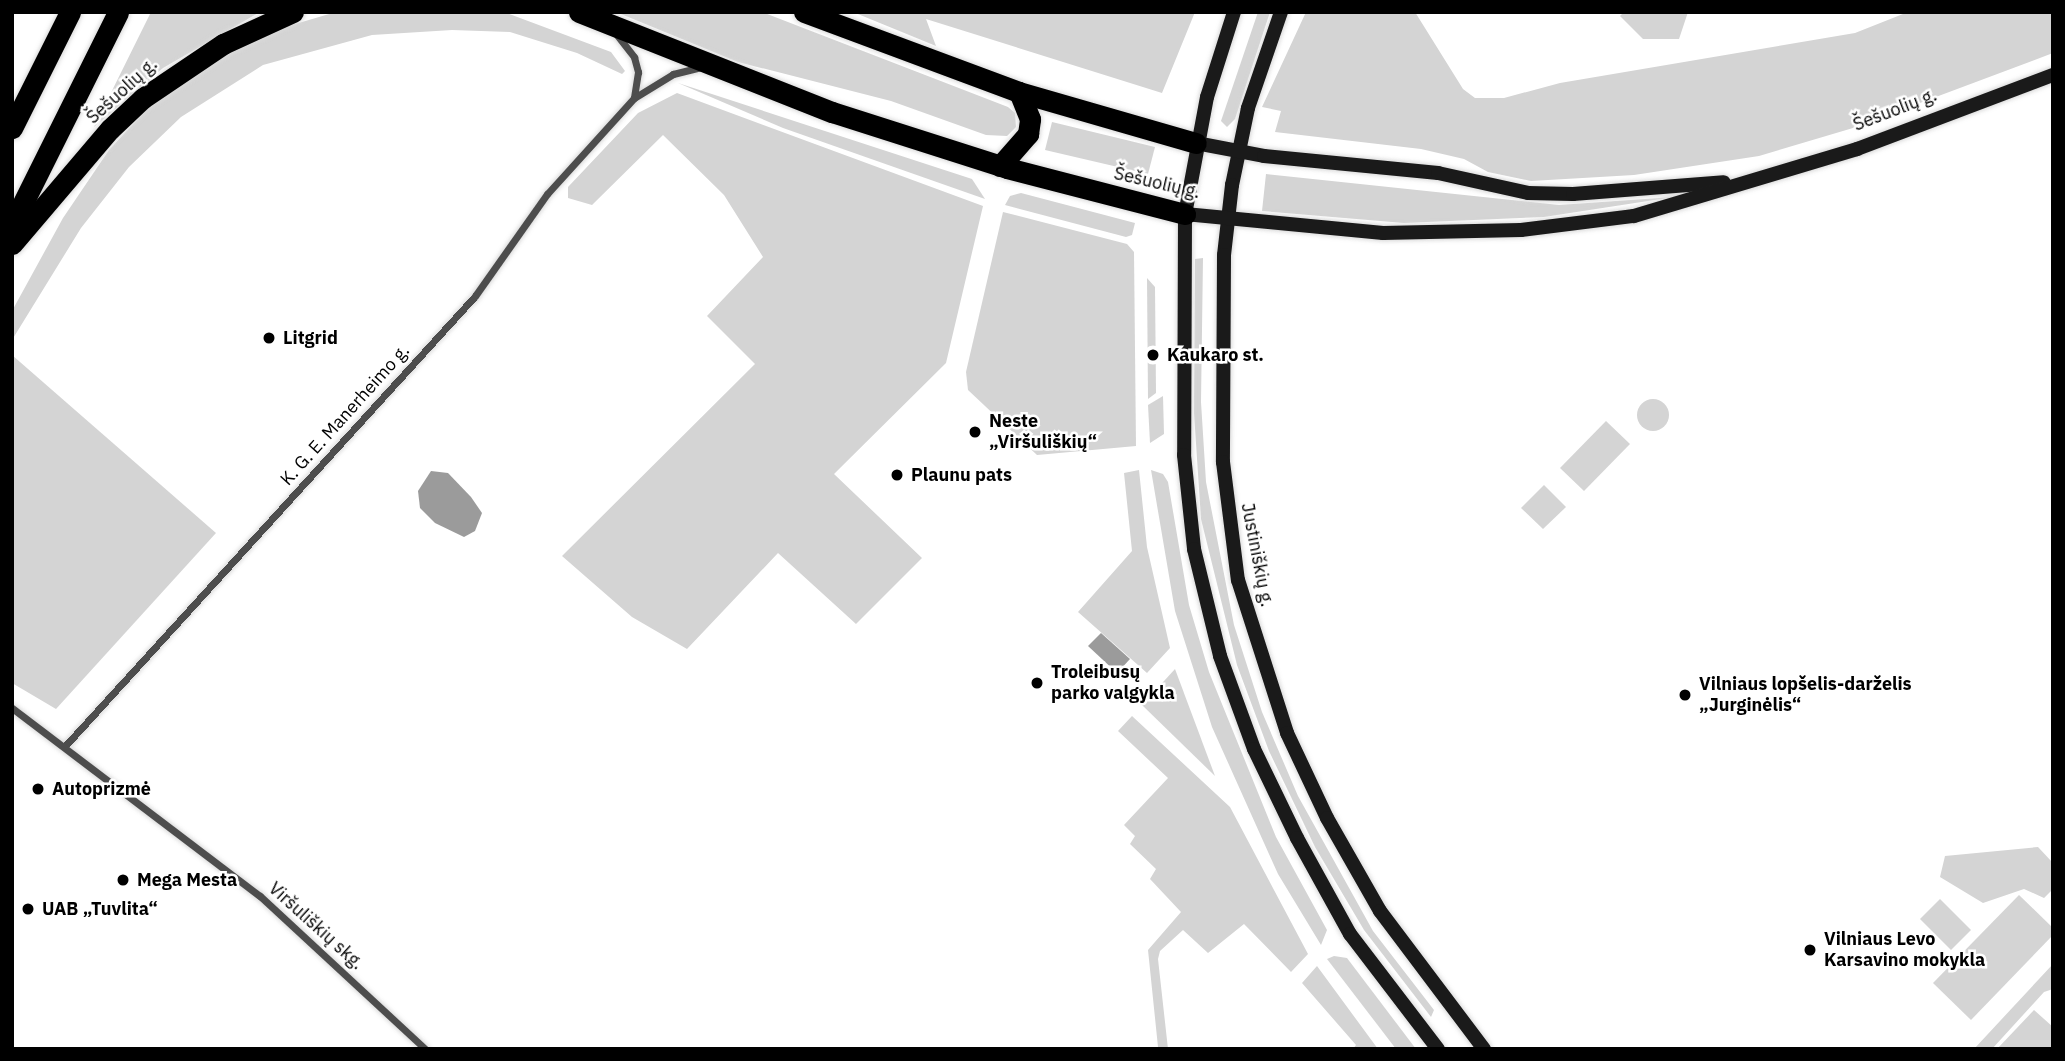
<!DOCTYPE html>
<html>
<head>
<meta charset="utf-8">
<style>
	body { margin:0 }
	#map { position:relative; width:2065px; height:1061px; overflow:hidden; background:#fff; font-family:"IBM Plex Sans",sans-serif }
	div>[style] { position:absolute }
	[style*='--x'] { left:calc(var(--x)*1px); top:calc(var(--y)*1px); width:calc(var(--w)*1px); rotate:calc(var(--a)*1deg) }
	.green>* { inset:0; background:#d4d4d4 }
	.round { border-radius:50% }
	.water>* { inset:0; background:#9b9b9b }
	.roads { filter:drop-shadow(0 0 2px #dbdbdb) drop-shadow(0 0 2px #dbdbdb) }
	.street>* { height:7px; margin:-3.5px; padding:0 3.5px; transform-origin:3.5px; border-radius:3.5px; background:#4d4d4d }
	.secondary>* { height:14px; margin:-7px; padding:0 7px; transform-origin:7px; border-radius:7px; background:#1a1a1a }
	.highway>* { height:21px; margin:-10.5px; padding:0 10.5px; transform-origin:10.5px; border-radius:10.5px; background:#000 }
	.dots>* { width:19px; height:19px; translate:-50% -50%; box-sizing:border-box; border:4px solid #fff; border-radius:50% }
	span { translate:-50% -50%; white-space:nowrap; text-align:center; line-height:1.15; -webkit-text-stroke:5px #fff; paint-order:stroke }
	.street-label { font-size:18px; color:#000 }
	.poi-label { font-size:18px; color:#000; font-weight:700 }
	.left { translate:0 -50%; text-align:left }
	.frame { position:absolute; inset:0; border:14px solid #000; pointer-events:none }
</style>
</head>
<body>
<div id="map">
	<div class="green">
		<i style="clip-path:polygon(151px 12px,260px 12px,163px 68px,94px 127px)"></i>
		<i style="clip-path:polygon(336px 12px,504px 12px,611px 52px,625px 71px,622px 74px,577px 53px,510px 32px,452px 30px,372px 35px,263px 65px,181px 117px,129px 167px,81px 228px,12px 340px,12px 311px,63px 218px,109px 150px,149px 107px,235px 49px,285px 27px)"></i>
		<i style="clip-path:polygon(616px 12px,762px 12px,1008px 107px,1015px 113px,1016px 127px,1007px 136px,986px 135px,891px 101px,738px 62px)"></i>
		<i style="clip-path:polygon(853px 12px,1195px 12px,1162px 93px,926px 19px,936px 46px)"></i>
		<i style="clip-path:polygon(1258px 12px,1270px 12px,1235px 119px,1227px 127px,1221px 121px)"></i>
		<i style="clip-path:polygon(1306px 12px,1415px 12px,1463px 89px,1475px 98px,1504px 98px,1560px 83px,1855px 33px,1908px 12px,2053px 12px,2053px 53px,1853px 128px,1759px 156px,1634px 175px,1531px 181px,1488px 172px,1464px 159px,1421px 149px,1275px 132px,1281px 111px,1262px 107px)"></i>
		<i style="clip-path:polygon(1624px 12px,1688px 12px,1679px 39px,1643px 39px,1620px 16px)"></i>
		<i style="clip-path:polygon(678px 83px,972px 179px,985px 199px,783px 128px)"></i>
		<i style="clip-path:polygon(677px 93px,983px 206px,946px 363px,834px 474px,922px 558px,856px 624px,778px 553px,687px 649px,632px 617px,562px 556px,755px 364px,707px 316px,763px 257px,724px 195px,663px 135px,592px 205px,568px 198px,568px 187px,638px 113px)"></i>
		<i style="clip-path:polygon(1052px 122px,1155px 147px,1148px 174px,1045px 150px)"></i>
		<i style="clip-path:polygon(1266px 174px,1559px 205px,1674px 197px,1544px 217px,1404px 223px,1262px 211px)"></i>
		<i style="clip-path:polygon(1021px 193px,1135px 223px,1132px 235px,1126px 237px,1005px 205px,1010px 196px)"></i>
		<i style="clip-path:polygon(1003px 212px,1127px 244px,1134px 252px,1136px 446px,1037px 455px,968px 390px,966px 372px)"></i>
		<i style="clip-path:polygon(1203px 258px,1201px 402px,1206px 482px,1234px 625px,1262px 712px,1298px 796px,1373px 931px,1434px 1010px,1431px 1017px,1364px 930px,1315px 847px,1269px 751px,1237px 665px,1201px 519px,1194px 413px,1195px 259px)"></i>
		<i style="clip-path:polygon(1147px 278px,1155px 287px,1156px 393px,1148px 399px)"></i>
		<i style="clip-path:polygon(12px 355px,216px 533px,56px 709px,12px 683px)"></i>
		<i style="clip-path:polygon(1163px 396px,1164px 434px,1150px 443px,1148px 405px)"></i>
		<i class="round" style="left:1637px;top:399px;width:32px;height:32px"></i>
		<i style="clip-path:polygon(1606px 421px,1630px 444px,1584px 491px,1560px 468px)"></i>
		<i style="clip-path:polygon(1139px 470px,1147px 547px,1170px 648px,1147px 673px,1078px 612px,1132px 551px,1124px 473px)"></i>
		<i style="clip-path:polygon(1151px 470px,1163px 474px,1168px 482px,1189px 605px,1209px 672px,1276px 837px,1327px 930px,1321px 945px,1278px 874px,1212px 727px,1175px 611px)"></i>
		<i style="clip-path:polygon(1544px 485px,1566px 507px,1543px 529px,1521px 508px)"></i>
		<i style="clip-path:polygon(1175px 669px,1215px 776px,1142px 705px)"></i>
		<i style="clip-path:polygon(1132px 716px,1230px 807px,1308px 954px,1291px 972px,1244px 924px,1208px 953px,1183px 930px,1160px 951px,1158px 959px,1168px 1049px,1158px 1047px,1148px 950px,1181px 912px,1150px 879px,1156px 869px,1130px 844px,1135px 836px,1124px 825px,1168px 778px,1118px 731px)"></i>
		<i style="clip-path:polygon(2038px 847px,2053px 863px,2053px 889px,2044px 898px,2024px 889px,1983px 903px,1940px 877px,1945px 856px)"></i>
		<i style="clip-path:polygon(2019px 895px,2053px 928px,2053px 935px,1971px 1020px,1933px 983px)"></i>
		<i style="clip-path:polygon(1940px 899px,1971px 930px,1951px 950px,1920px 919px)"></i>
		<i style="clip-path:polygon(1334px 956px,1347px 958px,1416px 1049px,1396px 1049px,1327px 959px)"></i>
		<i style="clip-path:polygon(2053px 964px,2053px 989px,2044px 992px,1992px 1049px,1974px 1049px)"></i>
		<i style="clip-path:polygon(1317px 966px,1378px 1049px,1353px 1049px,1356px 1045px,1302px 983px)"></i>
		<i style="clip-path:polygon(2034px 1010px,2053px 1027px,2053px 1049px,1997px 1049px)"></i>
	</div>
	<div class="water">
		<i style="clip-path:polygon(431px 471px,448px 473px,471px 497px,482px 513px,475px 531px,464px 537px,435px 523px,420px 508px,418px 491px)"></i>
		<i style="clip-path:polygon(1101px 633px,1130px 659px,1117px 673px,1088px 646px)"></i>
	</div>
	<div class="roads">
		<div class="street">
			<i style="--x:617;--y:35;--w:28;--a:52"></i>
			<i style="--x:634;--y:57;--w:16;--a:75"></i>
			<i style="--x:638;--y:72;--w:26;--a:99"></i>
			<i style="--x:12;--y:708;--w:311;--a:37.2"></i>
			<i style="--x:260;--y:896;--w:225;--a:42.8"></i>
			<i style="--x:66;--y:745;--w:607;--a:-47.67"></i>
			<i style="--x:475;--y:296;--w:125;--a:-54.8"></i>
			<i style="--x:547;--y:194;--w:130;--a:-47.8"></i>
			<i style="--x:634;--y:98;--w:46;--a:-31.6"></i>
			<i style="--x:673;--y:74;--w:29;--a:-14"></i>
		</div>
		<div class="secondary">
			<i style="--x:1234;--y:12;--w:89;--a:107.6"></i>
			<i style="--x:1207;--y:97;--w:119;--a:100.6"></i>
			<i style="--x:1185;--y:214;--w:241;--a:90.2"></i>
			<i style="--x:1184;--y:455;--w:95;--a:83.9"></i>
			<i style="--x:1194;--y:549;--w:110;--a:76.3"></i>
			<i style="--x:1220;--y:656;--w:99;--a:69.9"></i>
			<i style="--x:1254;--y:749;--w:99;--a:64.2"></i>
			<i style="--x:1297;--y:838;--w:110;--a:61.1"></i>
			<i style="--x:1350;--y:934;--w:145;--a:52.6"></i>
			<i style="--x:1281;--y:12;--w:102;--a:109"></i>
			<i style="--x:1248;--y:108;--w:79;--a:101.7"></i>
			<i style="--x:1232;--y:185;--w:70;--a:96.5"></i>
			<i style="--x:1224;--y:255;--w:207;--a:90.3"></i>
			<i style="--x:1223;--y:462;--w:119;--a:82.8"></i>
			<i style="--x:1238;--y:580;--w:161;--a:72.2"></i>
			<i style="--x:1287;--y:733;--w:94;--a:64.8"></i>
			<i style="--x:1327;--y:818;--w:107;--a:60.3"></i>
			<i style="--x:1380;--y:911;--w:173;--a:53"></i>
			<i style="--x:1196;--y:143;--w:69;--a:10.8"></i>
			<i style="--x:1264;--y:156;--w:175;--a:5.6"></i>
			<i style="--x:1438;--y:173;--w:92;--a:12.5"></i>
			<i style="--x:1528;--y:193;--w:45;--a:1.3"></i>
			<i style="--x:1573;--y:194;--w:151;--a:-4.5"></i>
			<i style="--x:1185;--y:214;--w:199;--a:5.5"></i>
			<i style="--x:1383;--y:233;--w:138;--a:-1.2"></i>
			<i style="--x:1521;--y:230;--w:114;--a:-7.1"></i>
			<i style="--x:1634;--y:216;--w:233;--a:-16.7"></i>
			<i style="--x:1857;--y:149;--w:210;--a:-20.7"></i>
		</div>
		<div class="highway">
			<i style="--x:579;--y:12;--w:272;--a:21.6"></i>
			<i style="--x:832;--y:112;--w:184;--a:17.7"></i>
			<i style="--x:1007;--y:168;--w:184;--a:14.5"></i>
			<i style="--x:804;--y:12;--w:229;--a:20.4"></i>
			<i style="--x:1019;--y:92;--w:184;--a:16.1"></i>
			<i style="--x:12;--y:128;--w:130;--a:-63.4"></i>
			<i style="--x:1000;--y:166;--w:43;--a:-48.8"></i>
			<i style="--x:1028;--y:134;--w:15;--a:-82"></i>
			<i style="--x:1030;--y:119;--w:29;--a:-112"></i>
			<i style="--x:12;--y:225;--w:238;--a:-63.5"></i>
			<i style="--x:12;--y:244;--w:151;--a:-49.6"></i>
			<i style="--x:110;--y:129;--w:45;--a:-43.2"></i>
			<i style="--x:143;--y:98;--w:97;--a:-34"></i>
			<i style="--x:223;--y:44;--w:77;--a:-24.6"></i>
		</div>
	</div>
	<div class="dots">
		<i style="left:269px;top:338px;background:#000"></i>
		<i style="left:1153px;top:355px;background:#000"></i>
		<i style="left:975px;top:432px;background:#000"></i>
		<i style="left:897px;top:475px;background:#000"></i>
		<i style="left:1037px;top:683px;background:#000"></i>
		<i style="left:1685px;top:695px;background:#000"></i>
		<i style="left:38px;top:789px;background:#000"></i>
		<i style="left:123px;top:880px;background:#000"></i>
		<i style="left:28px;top:909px;background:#000"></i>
		<i style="left:1810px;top:950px;background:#000"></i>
	</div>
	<div class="street-label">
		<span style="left:122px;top:91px;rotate:-42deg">Šešuolių g.</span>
		<span style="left:1895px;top:110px;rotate:-21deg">Šešuolių g.</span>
		<span style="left:1157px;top:183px;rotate:13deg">Šešuolių g.</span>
		<span style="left:345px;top:415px;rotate:-48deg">K. G. E. Manerheimo g.</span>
		<span style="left:1257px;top:555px;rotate:79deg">Justiniškių g.</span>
		<span style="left:316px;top:926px;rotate:42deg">Viršuliškių skg.</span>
	</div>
	<div class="poi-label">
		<span class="left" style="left:283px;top:338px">Litgrid</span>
		<span class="left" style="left:1167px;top:355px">Kaukaro st.</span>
		<span class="left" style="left:989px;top:432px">Neste<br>„Viršuliškių“</span>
		<span class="left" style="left:911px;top:475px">Plaunu pats</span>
		<span class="left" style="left:1051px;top:683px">Troleibusų<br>parko valgykla</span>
		<span class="left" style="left:1699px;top:695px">Vilniaus lopšelis-darželis<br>„Jurginėlis“</span>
		<span class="left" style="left:52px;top:789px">Autoprizmė</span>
		<span class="left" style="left:137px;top:880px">Mega Mesta</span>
		<span class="left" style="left:42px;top:909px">UAB „Tuvlita“</span>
		<span class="left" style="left:1824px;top:950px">Vilniaus Levo<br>Karsavino mokykla</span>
	</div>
	<div class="frame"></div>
</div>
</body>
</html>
